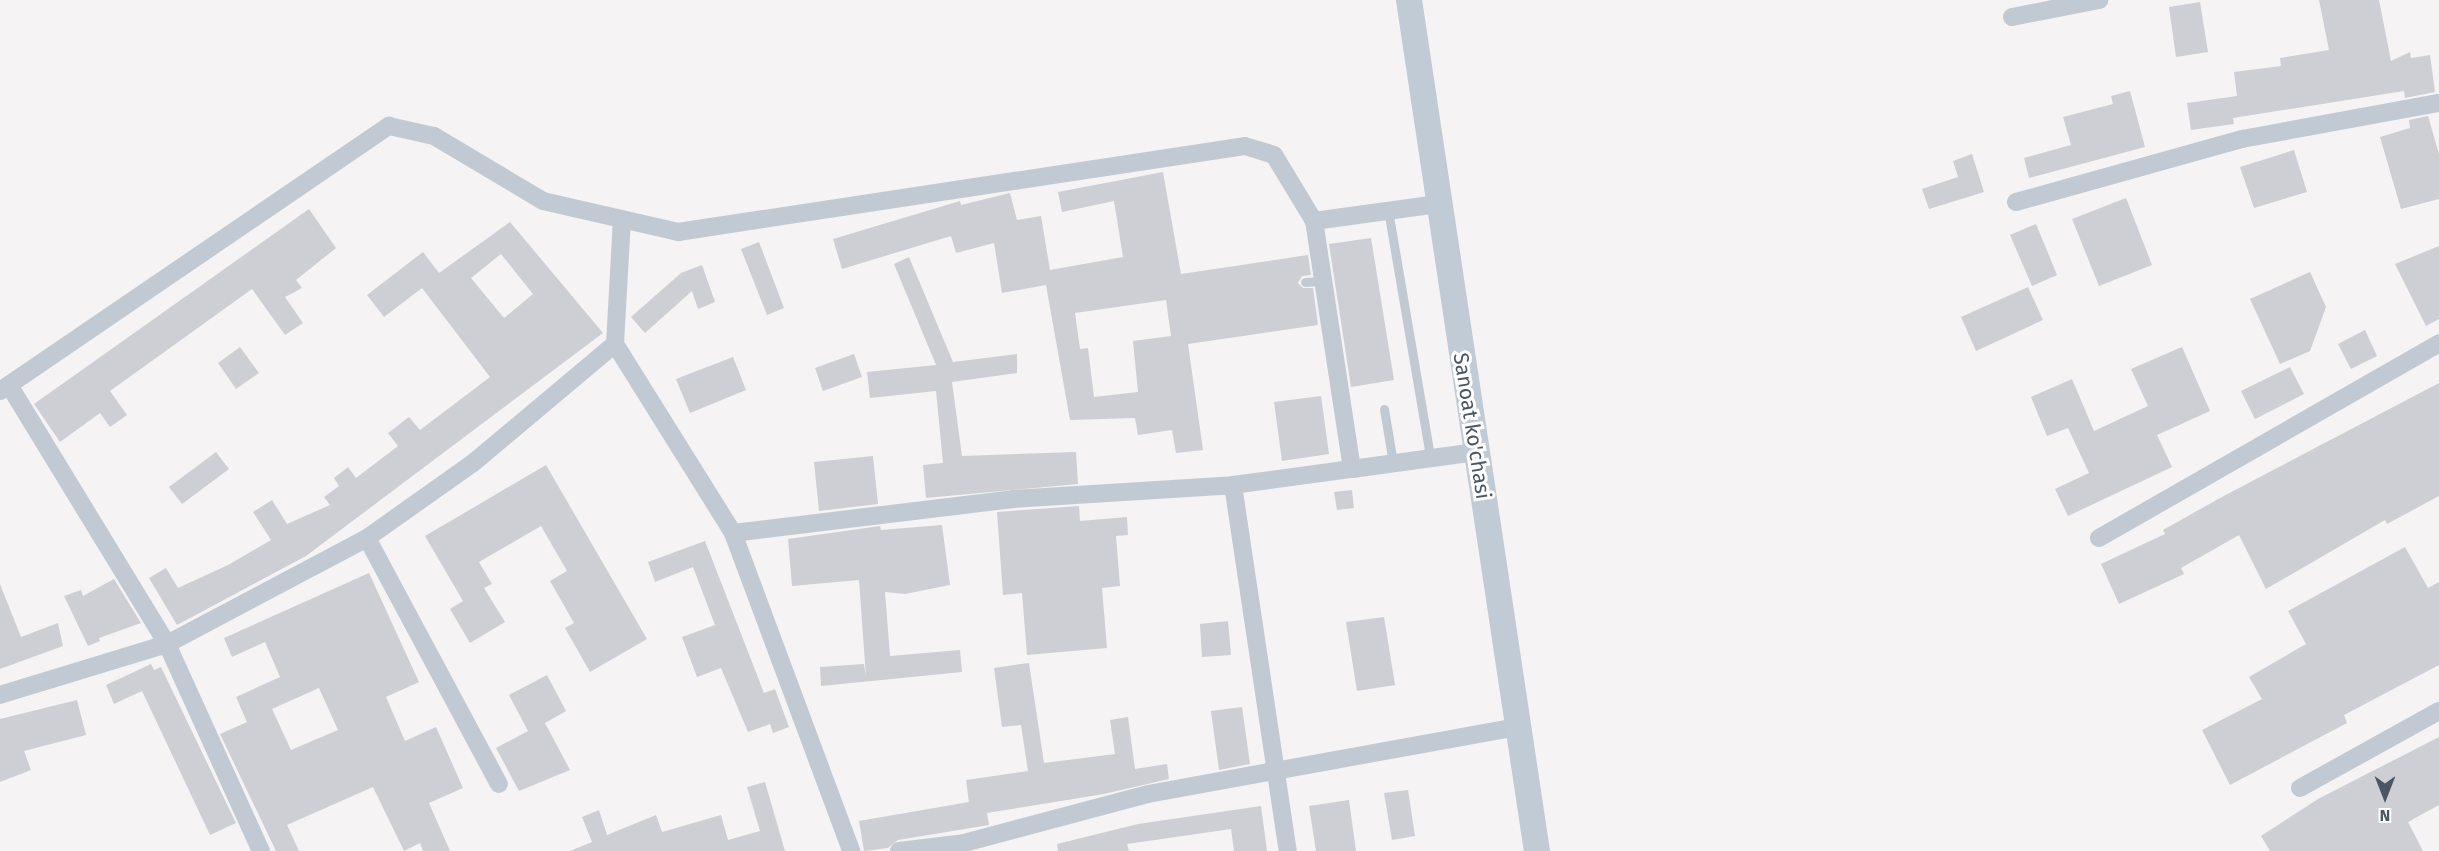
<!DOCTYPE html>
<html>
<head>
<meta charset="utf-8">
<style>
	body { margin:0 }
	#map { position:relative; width:2439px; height:851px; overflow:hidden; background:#f5f3f3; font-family:"Fira Sans",sans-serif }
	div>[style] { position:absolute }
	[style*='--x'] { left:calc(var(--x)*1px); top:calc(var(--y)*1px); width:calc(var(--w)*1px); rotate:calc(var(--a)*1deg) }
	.building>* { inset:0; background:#cdcfd5 }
	.service>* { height:9px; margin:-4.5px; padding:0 4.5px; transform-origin:4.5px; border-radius:4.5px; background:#c1cad2 }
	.minor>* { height:18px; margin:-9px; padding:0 9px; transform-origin:9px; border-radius:9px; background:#c1cad2 }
	.secondary>* { height:26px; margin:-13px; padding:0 13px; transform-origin:13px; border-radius:13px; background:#c1cbd6 }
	span { translate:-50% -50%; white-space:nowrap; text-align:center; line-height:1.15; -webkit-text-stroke:6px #fff; paint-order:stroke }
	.street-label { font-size:21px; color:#4a5661 }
	.north { position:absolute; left:2355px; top:767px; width:60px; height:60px; -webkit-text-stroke:4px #fff; paint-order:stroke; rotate:180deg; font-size:16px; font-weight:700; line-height:24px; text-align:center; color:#4a5661 }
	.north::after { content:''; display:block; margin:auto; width:21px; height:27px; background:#4a5661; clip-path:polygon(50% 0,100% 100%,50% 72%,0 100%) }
</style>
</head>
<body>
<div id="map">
	<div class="building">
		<i style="clip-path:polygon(2319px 0,2379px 0,2391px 61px,2410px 52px,2411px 58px,2430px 55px,2435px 92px,2405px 98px,2404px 91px,2233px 118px,2234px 124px,2191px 130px,2187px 103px,2237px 96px,2234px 72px,2281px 66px,2280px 58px,2329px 50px)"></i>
		<i style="clip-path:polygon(2200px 2px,2208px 52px,2176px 57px,2169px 7px)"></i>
		<i style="clip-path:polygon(2130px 91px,2145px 147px,2029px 178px,2024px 158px,2071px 145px,2063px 117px,2113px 104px,2111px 96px)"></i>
		<i style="clip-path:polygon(2428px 116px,2439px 154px,2439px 199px,2401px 209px,2380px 137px,2410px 128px,2409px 120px)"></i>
		<i style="clip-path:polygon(2294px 150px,2307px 192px,2254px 208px,2240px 167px)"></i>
		<i style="clip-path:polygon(1972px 154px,1984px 192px,1929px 209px,1922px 189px,1958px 177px,1953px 161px)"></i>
		<i style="clip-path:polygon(evenodd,1163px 172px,1181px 274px,1308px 255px,1311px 275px,1302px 276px,1298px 283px,1303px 288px,1313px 288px,1318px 325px,1188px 344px,1203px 450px,1176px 453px,1172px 430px,1138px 435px,1135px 418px,1070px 420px,1046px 285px,1002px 293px,994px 243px,956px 253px,951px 236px,842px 269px,833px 239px,960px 201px,961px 205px,1010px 193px,1017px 220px,1041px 216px,1050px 270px,1123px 257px,1114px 201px,1062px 212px,1058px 192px,1163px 172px,1166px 300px,1171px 336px,1133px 341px,1138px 392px,1094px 397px,1088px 348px,1080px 349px,1075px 313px,1166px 300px)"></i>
		<i style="clip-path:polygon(2126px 198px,2152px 265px,2099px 286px,2072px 219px)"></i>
		<i style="clip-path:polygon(309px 209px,336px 248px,296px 280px,302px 288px,285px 297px,303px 323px,285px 335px,252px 289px,110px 391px,127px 415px,110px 427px,100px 413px,60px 442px,34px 404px)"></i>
		<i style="clip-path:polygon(evenodd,510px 222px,603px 333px,306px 556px,177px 625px,149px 578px,166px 568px,178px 588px,228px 565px,271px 540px,253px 512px,272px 500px,287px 524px,330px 505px,324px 497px,339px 486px,334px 478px,348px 467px,356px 478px,398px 446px,388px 433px,409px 417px,420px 430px,490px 377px,422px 288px,384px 317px,367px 295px,423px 252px,439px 273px,510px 222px,501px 254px,533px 294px,504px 318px,471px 278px,501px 254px)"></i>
		<i style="clip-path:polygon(2036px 224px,2057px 275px,2032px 286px,2010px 235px)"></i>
		<i style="clip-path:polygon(1371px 238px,1394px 380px,1351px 387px,1329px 244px)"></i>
		<i style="clip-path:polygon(759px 242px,784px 308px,767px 315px,741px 249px)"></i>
		<i style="clip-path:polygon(2439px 246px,2439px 319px,2426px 326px,2395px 264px)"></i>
		<i style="clip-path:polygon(909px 257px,953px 362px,1017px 354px,1017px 373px,952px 382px,962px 456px,1076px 452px,1078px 484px,926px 498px,923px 465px,943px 463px,936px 391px,870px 398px,867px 372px,936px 365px,894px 264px)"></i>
		<i style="clip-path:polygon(702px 265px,715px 302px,698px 309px,692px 291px,645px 333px,631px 317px,681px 273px)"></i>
		<i style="clip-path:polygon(2310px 272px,2326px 307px,2310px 351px,2280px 364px,2250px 299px)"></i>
		<i style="clip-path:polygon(2028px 287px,2043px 320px,1976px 351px,1961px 317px)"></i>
		<i style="clip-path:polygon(2365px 330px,2377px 356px,2351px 369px,2338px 344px)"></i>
		<i style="clip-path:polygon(240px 347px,259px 373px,236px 389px,218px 363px)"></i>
		<i style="clip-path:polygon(2182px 347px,2210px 411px,2157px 435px,2172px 467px,2068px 516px,2055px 489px,2089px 473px,2068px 428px,2047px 436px,2031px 397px,2072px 379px,2094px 431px,2148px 406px,2131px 369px)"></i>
		<i style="clip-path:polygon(854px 354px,862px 377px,823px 391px,815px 368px)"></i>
		<i style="clip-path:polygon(733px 357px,746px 390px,690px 413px,676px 379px)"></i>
		<i style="clip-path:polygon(2290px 367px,2304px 394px,2255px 419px,2241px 391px)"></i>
		<i style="clip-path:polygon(2439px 383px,2439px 496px,2387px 524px,2385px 520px,2266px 589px,2239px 535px,2181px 568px,2184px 574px,2119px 604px,2101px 564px,2165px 534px,2163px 530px,2220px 498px)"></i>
		<i style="clip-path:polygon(1321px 396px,1329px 454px,1282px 461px,1274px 402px)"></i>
		<i style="clip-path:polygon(216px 452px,229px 469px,182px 504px,169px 487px)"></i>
		<i style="clip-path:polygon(873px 456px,878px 504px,819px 511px,814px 462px)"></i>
		<i style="clip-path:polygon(546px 465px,647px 639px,590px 672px,565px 628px,574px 623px,550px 581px,567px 571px,541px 526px,479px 562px,492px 584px,484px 588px,505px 622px,470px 643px,450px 609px,463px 601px,425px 536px)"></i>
		<i style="clip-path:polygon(1352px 490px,1354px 508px,1337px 510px,1334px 492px)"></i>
		<i style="clip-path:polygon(1079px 506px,1080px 521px,1127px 517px,1128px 535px,1116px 536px,1120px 586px,1102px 588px,1107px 648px,1027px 655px,1022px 593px,1003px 595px,997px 512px)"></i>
		<i style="clip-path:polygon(942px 525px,950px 585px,905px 594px,885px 592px,890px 656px,960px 650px,962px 672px,821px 686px,820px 667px,864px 664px,866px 677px,859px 580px,792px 586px,788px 539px,880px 526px,881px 530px)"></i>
		<i style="clip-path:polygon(705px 541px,764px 693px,775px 689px,789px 727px,773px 733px,770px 724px,748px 732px,721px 668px,697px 677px,682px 637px,715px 625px,693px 567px,655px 582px,648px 562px)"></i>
		<i style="clip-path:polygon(2405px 547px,2428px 588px,2439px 582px,2439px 665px,2344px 715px,2347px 723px,2230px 785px,2202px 730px,2262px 699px,2249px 677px,2306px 644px,2288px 611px)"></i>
		<i style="clip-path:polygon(evenodd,369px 573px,419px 682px,386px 697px,405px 741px,436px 727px,463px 788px,429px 803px,450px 851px,423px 851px,420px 843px,404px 851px,373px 787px,287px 825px,299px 851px,276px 851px,220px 734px,247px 722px,236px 697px,280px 677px,265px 642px,232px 657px,224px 638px,369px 573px,319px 688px,338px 730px,291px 750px,272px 709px,319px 688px)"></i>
		<i style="clip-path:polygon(114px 579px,141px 623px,99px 638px,100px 641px,88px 646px,64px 596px,81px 590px,83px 596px)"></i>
		<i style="clip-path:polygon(0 584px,21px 637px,58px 623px,63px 646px,0 669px)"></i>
		<i style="clip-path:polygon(1384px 617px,1395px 685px,1357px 691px,1346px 622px)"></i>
		<i style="clip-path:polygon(1228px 621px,1231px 655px,1202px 657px,1200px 624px)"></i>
		<i style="clip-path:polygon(1029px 663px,1044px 763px,1115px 754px,1110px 720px,1128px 717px,1135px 769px,1167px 764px,1169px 779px,1104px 794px,987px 813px,989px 825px,898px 840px,888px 848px,864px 851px,859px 821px,969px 802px,966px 780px,1028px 771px,1021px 725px,1002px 727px,994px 668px)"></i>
		<i style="clip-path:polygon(151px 664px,154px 670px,161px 667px,236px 823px,210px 835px,142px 691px,114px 704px,106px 685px)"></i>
		<i style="clip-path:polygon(547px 675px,566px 711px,545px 723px,570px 770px,519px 791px,496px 748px,528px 731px,509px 695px)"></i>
		<i style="clip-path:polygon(77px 700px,86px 735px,24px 751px,31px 770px,0 782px,0 719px)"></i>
		<i style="clip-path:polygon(1242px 707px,1250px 764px,1219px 770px,1211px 711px)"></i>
		<i style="clip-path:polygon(2439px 737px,2439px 805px,2408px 822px,2423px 851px,2270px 851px,2261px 836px,2318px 799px)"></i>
		<i style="clip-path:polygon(765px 782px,785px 851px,570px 851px,592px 842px,582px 817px,599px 810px,607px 835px,656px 815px,662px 832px,721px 815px,728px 840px,760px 831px,747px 787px)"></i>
		<i style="clip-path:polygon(1408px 790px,1415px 836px,1392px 840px,1384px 793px)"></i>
		<i style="clip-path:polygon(1349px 800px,1356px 851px,1316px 851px,1309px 806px)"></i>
		<i style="clip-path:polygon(1261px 806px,1267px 851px,1234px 851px,1231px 829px,1127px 844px,1129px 851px,1058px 851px,1057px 844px,1138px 824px)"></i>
	</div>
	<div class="service">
		<i style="--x:1388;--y:210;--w:251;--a:80.3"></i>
		<i style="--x:1305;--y:282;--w:18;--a:-3"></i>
		<i style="--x:1384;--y:409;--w:55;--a:80.5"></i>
	</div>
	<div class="minor">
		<i style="--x:2012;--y:17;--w:89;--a:-11.1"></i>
		<i style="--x:2016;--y:202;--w:235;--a:-15.6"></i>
		<i style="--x:2242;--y:139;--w:200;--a:-10.4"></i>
		<i style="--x:615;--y:344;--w:223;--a:58"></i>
		<i style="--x:733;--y:533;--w:282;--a:-6.9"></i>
		<i style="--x:1013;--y:499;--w:220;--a:-3.6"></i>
		<i style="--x:1233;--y:485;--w:120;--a:-7.7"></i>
		<i style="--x:1352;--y:469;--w:251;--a:-98.7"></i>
		<i style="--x:9;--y:385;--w:303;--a:58.6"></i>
		<i style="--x:167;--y:644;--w:227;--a:65.6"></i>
		<i style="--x:0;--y:391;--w:471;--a:-34.3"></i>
		<i style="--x:389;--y:126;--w:46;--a:12.5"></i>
		<i style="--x:434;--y:136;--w:127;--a:30.8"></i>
		<i style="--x:543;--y:201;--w:139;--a:12.9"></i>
		<i style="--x:678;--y:232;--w:573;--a:-8.62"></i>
		<i style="--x:1245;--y:146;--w:30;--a:17"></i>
		<i style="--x:1274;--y:155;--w:77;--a:58.8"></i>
		<i style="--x:1314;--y:221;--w:125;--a:-7.8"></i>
		<i style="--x:1352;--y:469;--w:125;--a:-7.8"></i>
		<i style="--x:1233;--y:485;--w:370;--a:81.5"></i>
		<i style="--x:733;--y:533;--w:339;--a:69.6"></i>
		<i style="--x:367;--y:538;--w:279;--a:61.8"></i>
		<i style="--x:2099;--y:538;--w:392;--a:-29.8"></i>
		<i style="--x:0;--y:695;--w:175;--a:-17"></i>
		<i style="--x:167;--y:644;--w:226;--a:-27.9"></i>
		<i style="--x:367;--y:538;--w:130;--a:-35.3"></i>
		<i style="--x:473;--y:463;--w:185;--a:-40"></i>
		<i style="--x:615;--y:344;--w:125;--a:-86.8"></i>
		<i style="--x:2300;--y:788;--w:159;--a:-29"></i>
		<i style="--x:899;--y:851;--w:65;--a:-7"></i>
		<i style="--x:964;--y:843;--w:190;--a:-14.9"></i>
		<i style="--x:1148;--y:794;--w:376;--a:-10.3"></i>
	</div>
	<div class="secondary">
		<i style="--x:1409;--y:0;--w:861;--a:81.45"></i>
	</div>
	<div class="street-label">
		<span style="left:1472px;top:426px;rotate:81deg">Sanoat ko'chasi</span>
	</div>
	<div class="north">N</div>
</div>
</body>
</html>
